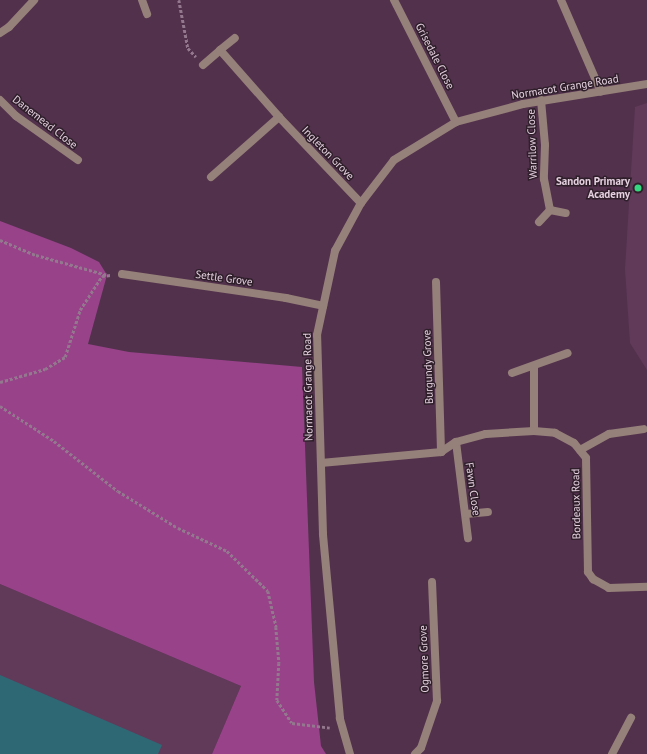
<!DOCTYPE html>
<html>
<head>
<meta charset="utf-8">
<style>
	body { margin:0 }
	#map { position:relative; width:647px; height:754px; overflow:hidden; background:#52314c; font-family:"PT Sans",sans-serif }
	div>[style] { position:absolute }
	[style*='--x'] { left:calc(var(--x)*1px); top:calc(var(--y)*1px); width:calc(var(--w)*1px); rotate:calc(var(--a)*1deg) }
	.built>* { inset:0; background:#613a5a }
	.green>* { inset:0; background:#974289 }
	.building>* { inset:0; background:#2f6875 }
	.path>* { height:2.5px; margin-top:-1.25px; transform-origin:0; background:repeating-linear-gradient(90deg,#93788e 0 3px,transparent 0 5px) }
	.minor>* { height:8px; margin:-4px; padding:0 4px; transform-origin:4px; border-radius:4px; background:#96807a }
	.dots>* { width:11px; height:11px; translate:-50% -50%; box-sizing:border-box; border:2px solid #2f1f2b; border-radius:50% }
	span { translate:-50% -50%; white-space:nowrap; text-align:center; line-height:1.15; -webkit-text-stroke:3px #2f1f2b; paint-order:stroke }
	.street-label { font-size:11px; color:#e5d1e0 }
	.poi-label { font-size:11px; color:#e5d1e0; font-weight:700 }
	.right { translate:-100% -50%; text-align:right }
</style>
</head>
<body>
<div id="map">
	<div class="built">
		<i style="clip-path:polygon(647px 103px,647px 370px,630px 343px,625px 269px,635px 107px)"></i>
		<i style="clip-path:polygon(0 584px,241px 686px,212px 754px,0 754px)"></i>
	</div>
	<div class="green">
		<i style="clip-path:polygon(0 221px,71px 248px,99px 262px,107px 275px,88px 344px,129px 352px,302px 367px,314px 682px,321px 746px,326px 754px,212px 754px,241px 686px,0 584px)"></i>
	</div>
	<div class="building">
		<i style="clip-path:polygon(0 675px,162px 745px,158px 754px,0 754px)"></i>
	</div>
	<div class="path">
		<i style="--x:179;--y:0;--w:49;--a:79.4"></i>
		<i style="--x:188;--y:48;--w:12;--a:48"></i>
		<i style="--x:0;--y:240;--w:39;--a:23"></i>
		<i style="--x:36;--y:255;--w:74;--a:15.7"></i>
		<i style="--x:0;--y:382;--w:47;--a:-16.1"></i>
		<i style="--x:45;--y:369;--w:23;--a:-31"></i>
		<i style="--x:65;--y:357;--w:49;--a:-72.3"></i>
		<i style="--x:80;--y:310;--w:40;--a:-57.1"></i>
		<i style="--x:102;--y:276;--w:9;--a:-6"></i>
		<i style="--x:0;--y:406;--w:64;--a:32.9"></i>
		<i style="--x:54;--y:441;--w:81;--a:38"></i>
		<i style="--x:118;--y:491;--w:70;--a:31.7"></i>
		<i style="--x:178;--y:528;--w:54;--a:25.1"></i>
		<i style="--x:227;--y:551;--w:57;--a:44.3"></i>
		<i style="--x:268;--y:591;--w:37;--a:77"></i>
		<i style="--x:276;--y:627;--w:36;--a:85"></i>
		<i style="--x:279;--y:663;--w:37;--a:93"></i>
		<i style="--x:277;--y:700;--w:27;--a:57"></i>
		<i style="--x:292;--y:723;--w:38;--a:7"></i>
	</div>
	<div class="minor">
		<i style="--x:142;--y:0;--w:15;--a:70"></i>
		<i style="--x:394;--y:0;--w:137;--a:63.1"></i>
		<i style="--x:561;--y:0;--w:100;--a:66.5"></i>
		<i style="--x:0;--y:33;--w:11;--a:-34"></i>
		<i style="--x:9;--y:27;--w:37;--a:-47"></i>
		<i style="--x:220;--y:50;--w:19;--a:-39"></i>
		<i style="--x:203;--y:65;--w:23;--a:-41"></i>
		<i style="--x:220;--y:50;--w:89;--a:48.6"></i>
		<i style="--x:279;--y:117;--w:119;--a:46.4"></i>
		<i style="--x:0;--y:100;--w:23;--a:45"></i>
		<i style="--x:16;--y:116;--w:76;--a:35.4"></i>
		<i style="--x:541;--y:100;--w:45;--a:84.9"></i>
		<i style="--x:545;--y:145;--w:34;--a:92"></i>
		<i style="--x:544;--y:179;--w:32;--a:79"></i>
		<i style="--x:211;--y:177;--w:91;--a:-41.4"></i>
		<i style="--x:539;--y:222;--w:16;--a:-47"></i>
		<i style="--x:550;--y:210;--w:16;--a:11"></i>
		<i style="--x:122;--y:274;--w:166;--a:8.3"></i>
		<i style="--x:286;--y:298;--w:38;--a:12"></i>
		<i style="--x:436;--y:282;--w:170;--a:88.3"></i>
		<i style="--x:534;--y:366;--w:65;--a:90"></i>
		<i style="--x:512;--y:373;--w:59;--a:-19.7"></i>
		<i style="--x:456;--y:442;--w:97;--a:82.9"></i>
		<i style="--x:580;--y:450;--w:33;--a:-29"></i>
		<i style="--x:609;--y:434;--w:35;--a:-8"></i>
		<i style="--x:321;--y:463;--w:121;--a:-5.2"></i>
		<i style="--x:441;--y:452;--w:18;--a:-34"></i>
		<i style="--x:456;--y:442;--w:31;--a:-15"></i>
		<i style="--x:486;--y:434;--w:48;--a:-3.6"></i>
		<i style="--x:534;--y:431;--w:21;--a:5"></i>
		<i style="--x:555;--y:433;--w:21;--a:28"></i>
		<i style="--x:574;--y:443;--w:19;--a:51"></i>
		<i style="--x:586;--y:458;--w:114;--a:89"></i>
		<i style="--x:588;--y:572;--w:9;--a:54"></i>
		<i style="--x:593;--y:579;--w:18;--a:29"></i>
		<i style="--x:609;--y:588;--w:38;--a:-2"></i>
		<i style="--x:466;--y:514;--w:22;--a:-5"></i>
		<i style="--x:350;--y:754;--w:37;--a:-106"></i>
		<i style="--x:340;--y:718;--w:185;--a:-95.3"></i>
		<i style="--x:323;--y:534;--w:199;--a:-91.7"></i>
		<i style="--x:317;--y:335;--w:86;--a:-77.9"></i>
		<i style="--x:335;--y:251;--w:55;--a:-61.6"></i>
		<i style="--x:361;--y:203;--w:54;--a:-52.5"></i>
		<i style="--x:394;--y:160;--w:73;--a:-31.5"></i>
		<i style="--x:456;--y:122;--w:69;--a:-15"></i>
		<i style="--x:523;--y:104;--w:126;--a:-9.2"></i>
		<i style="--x:415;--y:754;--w:8;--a:-45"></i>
		<i style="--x:421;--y:748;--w:50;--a:-71.2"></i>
		<i style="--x:437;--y:701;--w:119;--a:-92.4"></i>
		<i style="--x:612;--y:754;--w:41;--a:-62.2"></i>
	</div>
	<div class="dots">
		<i style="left:638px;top:188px;background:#35d881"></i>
	</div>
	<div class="street-label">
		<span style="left:435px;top:56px;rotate:63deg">Grisedale Close</span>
		<span style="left:565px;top:87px;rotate:-9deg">Normacot Grange Road</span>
		<span style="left:45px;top:122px;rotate:38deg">Danemead Close</span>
		<span style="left:532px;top:144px;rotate:-92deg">Warrilow Close</span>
		<span style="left:328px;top:153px;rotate:46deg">Ingleton Grove</span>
		<span style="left:224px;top:278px;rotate:8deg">Settle Grove</span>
		<span style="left:428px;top:367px;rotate:-92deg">Burgundy Grove</span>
		<span style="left:308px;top:387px;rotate:-91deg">Normacot Grange Road</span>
		<span style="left:473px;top:489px;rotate:82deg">Fawn Close</span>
		<span style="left:576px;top:504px;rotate:-91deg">Bordeaux Road</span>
		<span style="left:424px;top:659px;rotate:-92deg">Ogmore Grove</span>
	</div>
	<div class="poi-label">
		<span class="right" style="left:630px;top:188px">Sandon Primary<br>Academy</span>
	</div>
</div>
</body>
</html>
